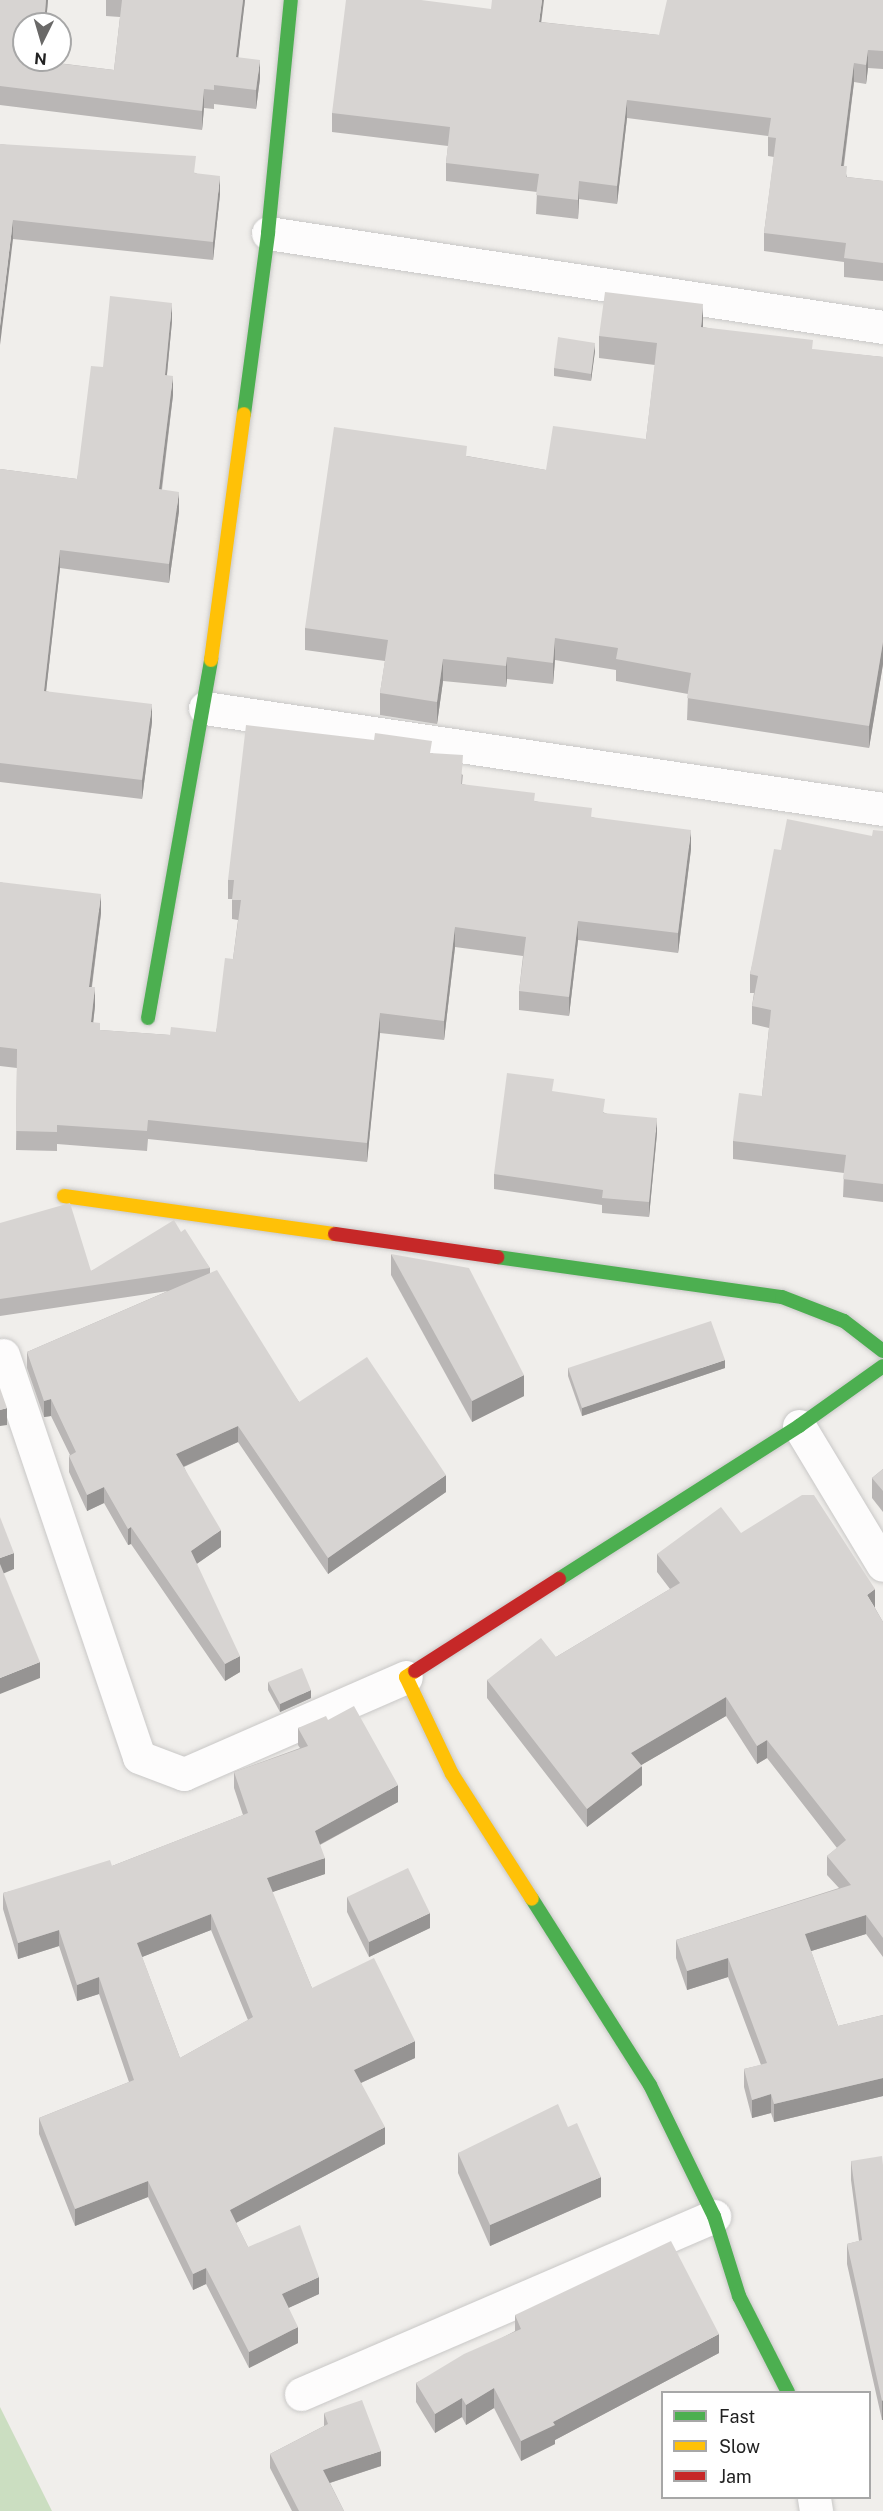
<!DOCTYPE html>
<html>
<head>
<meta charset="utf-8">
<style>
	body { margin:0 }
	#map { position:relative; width:883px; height:2511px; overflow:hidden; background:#f0eeeb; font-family:"Public Sans",sans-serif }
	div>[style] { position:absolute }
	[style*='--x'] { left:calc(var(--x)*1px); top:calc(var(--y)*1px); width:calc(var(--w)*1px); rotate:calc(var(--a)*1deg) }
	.forest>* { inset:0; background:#cbdec1 }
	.roads { filter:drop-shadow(0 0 2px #c9c8c7) drop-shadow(0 0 2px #c9c8c7) }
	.street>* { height:33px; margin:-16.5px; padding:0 16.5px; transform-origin:16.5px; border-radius:16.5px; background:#fdfcfc }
	.fast>* { height:14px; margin:-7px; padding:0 7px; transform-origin:7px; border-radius:7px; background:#4caf50 }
	.slow>* { height:14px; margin:-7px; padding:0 7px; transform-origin:7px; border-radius:7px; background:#ffc107 }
	.jam>* { height:14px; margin:-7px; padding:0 7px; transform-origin:7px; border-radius:7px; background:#c62828 }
	.wall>* { inset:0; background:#b9b6b5 }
	.shaded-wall>* { inset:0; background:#969493 }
	.building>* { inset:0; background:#d7d4d2 }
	span { translate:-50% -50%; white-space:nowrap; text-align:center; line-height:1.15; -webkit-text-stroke:5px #fff; paint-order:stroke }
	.legend { position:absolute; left:661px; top:2391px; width:210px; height:108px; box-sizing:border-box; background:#fff; border:2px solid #a7a7a7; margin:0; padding:8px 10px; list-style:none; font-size:18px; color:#222 }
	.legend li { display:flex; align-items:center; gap:12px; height:30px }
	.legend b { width:30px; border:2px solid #a7a7a7 }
	.north { position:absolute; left:12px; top:12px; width:60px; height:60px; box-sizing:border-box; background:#fff; border:2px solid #a7a7a7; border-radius:50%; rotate:185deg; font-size:16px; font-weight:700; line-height:24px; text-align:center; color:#222 }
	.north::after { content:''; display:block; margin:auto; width:21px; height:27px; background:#6a6968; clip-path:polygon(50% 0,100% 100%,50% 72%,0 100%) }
</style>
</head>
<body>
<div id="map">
	<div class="forest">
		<i style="clip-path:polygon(0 2407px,52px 2511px,0 2511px)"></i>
	</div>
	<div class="roads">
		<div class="street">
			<i style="--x:268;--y:233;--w:622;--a:8.69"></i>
			<i style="--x:205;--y:708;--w:685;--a:8.47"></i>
			<i style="--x:3;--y:1355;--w:424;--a:71.3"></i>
			<i style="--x:139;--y:1757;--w:48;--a:20.7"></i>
			<i style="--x:184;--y:1774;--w:242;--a:-23.6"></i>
			<i style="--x:799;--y:1426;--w:162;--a:58.9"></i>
			<i style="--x:301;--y:2394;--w:450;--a:-23.3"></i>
			<i style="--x:814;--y:2498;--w:13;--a:81"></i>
		</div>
		<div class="fast">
			<i style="--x:244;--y:414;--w:183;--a:-82.4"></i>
			<i style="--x:268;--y:233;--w:234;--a:-84.4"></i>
			<i style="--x:148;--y:1018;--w:364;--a:-80"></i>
			<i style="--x:497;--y:1257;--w:288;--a:8"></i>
			<i style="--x:782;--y:1297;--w:66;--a:21.2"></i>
			<i style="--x:844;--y:1321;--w:49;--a:37.6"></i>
			<i style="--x:559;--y:1579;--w:285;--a:-32.5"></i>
			<i style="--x:799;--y:1426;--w:103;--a:-35.5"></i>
			<i style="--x:532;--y:1899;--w:220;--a:57.6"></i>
			<i style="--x:650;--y:2085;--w:146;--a:64"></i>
			<i style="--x:714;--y:2216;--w:84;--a:72.6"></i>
			<i style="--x:739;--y:2296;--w:108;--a:63"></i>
		</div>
		<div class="slow">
			<i style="--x:211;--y:660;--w:248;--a:-82.4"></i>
			<i style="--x:64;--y:1196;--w:274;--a:8"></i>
			<i style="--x:415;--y:1671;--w:11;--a:146"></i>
			<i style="--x:406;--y:1677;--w:107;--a:64.6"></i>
			<i style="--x:452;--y:1774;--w:148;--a:57.4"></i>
		</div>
		<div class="jam">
			<i style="--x:335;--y:1234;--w:164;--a:8.1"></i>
			<i style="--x:415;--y:1671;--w:171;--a:-32.6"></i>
		</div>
	</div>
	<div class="wall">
		<i style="clip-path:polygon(0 0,48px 0,42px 61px,114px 70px,120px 17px,106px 16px,106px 0,245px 0,238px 57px,260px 78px,256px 109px,214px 104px,214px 109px,204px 108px,202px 130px,0 105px)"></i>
		<i style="clip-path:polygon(883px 0,883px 69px,868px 68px,866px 84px,854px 82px,844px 166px,847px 177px,883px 181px,883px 281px,844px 277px,844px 262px,764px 251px,764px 233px,774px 157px,768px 156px,768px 136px,627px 118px,617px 204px,579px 199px,578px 219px,536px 214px,537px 192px,446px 181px,446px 163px,448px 146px,332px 132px,332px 113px,491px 9px,541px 22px,659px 35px)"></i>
		<i style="clip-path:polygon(0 144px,196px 173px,220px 194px,213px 260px,13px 239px)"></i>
		<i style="clip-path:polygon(172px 321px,167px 375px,173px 395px,162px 490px,179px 511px,169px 583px,60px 568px,46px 691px,152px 722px,142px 799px,0 782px,0 469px,77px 479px,103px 367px)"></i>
		<i style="clip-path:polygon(703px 327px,813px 350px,883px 357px,883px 664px,869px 748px,687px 720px,688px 694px,616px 681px,616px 670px,555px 660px,553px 684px,507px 679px,506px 687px,443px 681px,437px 724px,380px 715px,380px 693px,385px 661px,305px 650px,305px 628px,467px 456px,546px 470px,646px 439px,655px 365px,599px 358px,599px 336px)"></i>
		<i style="clip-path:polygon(595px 351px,591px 381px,554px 376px,554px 368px)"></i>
		<i style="clip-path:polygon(432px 753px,463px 775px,462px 784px,535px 801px,592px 817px,691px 849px,678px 953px,578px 940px,569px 1016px,519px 1010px,519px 991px,523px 956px,455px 947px,444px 1040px,380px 1033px,367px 1162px,148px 1139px,147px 1151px,57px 1144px,57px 1151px,16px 1150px,17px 1068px,0 1066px,0 882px,101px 913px,92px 987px,95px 1006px,93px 1022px,100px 1030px,170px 1035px,216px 1032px,233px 959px,238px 920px,232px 919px,232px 899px,228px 899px,228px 880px)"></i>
		<i style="clip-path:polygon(883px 831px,883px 1202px,843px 1197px,844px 1173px,733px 1159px,733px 1141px,762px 1096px,769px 1028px,752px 1024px,752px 1006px,754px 993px,750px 993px,750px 974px,781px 850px,872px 836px)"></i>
		<i style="clip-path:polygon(554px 1092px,605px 1113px,657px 1133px,649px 1217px,602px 1213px,602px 1205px,494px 1189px,494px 1174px)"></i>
		<i style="clip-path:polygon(0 1223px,91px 1271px,181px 1232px,210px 1268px,210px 1273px,299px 1402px,446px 1492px,328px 1574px,238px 1442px,184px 1467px,221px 1547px,196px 1564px,240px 1672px,225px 1681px,131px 1544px,128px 1545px,104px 1503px,87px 1511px,69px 1472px,69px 1456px,70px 1455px,51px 1416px,44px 1417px,27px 1368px,27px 1352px,168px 1291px,0 1316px)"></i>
		<i style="clip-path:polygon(391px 1254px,524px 1396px,472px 1422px,391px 1275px)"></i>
		<i style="clip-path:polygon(568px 1368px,725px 1368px,582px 1416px,568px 1376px)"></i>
		<i style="clip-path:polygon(883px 1469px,883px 1512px,872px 1498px,872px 1478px)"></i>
		<i style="clip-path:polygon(741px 1533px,875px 1608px,883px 1622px,883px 1957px,866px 1934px,811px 1951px,838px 2026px,883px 2015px,883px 2096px,774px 2122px,771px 2113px,752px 2118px,744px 2087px,744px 2069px,761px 2065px,728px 1977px,687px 1990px,676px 1958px,676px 1940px,839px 1888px,827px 1875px,827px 1856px,837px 1848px,767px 1758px,757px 1764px,726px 1716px,641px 1765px,642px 1785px,587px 1827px,487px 1698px,487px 1680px,556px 1657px,670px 1589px,657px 1572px,657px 1554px)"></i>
		<i style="clip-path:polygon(268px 1682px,311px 1698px,280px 1712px,268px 1690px)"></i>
		<i style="clip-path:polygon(evenodd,328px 1720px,398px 1802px,320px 1845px,325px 1874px,272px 1892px,312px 1988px,415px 2058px,361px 2083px,385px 2144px,236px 2223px,248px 2247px,319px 2294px,288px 2308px,298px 2343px,249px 2368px,206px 2284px,193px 2290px,148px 2197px,75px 2226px,39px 2134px,39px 2118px,129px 2082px,99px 1994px,77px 2001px,59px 1946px,18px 1959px,3px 1909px,3px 1893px,112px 1866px,243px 1815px,234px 1788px,234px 1772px,300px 1748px,298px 1745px,298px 1728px,328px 1720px,211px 1930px,248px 2020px,180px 2058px,142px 1957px,211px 1930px)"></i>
		<i style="clip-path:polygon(347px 1897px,430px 1928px,369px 1957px,347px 1912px)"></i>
		<i style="clip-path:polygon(568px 2127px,601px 2197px,490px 2246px,458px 2173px,458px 2153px)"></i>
		<i style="clip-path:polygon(851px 2161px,883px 2165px,883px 2420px,882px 2420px,847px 2264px,847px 2244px,859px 2241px,851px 2180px)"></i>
		<i style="clip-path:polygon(515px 2315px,719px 2353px,555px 2440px,555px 2444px,521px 2461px,494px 2408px,466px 2425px,462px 2417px,435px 2433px,416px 2402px,416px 2383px,515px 2331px)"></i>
		<i style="clip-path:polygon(324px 2413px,381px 2466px,330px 2483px,344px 2511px,292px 2511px,270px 2468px,270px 2454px,324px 2426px)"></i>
	</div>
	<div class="shaded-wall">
		<i style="clip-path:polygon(46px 0,48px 0,46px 24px,44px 24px)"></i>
		<i style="clip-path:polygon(243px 0,245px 0,236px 76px,236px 57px)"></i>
		<i style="clip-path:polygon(542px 0,544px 0,539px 40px,539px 22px)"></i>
		<i style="clip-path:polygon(868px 50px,868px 68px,866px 84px,866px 65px)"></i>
		<i style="clip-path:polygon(260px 60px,260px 78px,256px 109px,256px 90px)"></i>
		<i style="clip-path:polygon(854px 63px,854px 82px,841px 184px,841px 166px)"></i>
		<i style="clip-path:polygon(204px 89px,204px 108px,202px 130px,202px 111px)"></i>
		<i style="clip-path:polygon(627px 100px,627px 118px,617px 204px,617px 186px)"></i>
		<i style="clip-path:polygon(220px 176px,220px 194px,213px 260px,213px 242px)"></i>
		<i style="clip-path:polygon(579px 181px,579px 199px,578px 219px,578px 200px)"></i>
		<i style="clip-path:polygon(13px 220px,13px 239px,0 345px,0 326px)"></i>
		<i style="clip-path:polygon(172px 303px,172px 321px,165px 394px,165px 375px)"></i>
		<i style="clip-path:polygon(703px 304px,703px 326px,701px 348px,701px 327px)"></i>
		<i style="clip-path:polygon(595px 343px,595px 351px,591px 381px,591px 374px)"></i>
		<i style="clip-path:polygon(173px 376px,173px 395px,159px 508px,159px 489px)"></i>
		<i style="clip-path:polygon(179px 492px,179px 511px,169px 583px,169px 564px)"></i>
		<i style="clip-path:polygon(60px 550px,60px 568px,44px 710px,44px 691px)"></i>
		<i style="clip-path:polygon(555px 638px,555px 660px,553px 684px,553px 663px)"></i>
		<i style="clip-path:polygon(883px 642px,883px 664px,869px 748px,869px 726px)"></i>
		<i style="clip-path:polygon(507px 657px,507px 679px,506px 687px,506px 666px)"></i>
		<i style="clip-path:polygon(443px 659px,443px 681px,437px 724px,437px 702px)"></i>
		<i style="clip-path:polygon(152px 704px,152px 722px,142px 799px,142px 780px)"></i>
		<i style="clip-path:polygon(691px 830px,691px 849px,678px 953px,678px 933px)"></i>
		<i style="clip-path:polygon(101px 894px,101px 913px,89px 1006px,89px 987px)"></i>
		<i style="clip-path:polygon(578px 921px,578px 940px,569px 1016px,569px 997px)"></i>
		<i style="clip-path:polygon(455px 927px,455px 947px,444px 1040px,444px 1021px)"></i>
		<i style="clip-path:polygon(95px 987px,95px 1006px,91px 1042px,91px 1022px)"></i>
		<i style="clip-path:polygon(380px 1013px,380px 1033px,367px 1162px,367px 1143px)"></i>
		<i style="clip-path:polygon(657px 1118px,657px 1133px,649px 1217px,649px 1202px)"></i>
		<i style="clip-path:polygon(725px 1360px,725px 1368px,582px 1416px,582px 1408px)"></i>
		<i style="clip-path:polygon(524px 1375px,524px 1396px,472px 1422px,472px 1401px)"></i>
		<i style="clip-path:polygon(51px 1399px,51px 1416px,44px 1417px,44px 1401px)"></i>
		<i style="clip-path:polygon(7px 1408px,7px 1425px,0 1426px,0 1410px)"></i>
		<i style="clip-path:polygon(238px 1426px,238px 1442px,176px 1470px,176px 1454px)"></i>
		<i style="clip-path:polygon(446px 1475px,446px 1492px,328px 1574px,328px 1558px)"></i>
		<i style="clip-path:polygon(104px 1487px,104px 1503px,87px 1511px,87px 1495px)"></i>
		<i style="clip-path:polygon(131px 1527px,131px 1544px,128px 1545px,128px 1529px)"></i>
		<i style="clip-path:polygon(221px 1530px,221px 1547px,191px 1568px,191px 1551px)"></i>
		<i style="clip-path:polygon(14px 1553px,14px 1569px,0 1575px,0 1558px)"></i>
		<i style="clip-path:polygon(875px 1589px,875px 1608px,867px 1595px)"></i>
		<i style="clip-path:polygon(240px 1656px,240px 1672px,225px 1681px,225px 1664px)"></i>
		<i style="clip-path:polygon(40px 1662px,40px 1678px,0 1694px,0 1678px)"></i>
		<i style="clip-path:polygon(311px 1690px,311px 1698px,280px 1712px,280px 1704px)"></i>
		<i style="clip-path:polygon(726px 1697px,726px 1716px,631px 1771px,631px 1753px)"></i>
		<i style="clip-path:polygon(767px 1740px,767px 1758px,757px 1764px,757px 1746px)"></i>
		<i style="clip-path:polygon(642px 1766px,642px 1785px,587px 1827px,587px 1809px)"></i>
		<i style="clip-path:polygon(398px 1785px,398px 1802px,315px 1847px,315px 1831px)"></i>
		<i style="clip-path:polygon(325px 1858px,325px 1874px,267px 1894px,267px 1878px)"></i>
		<i style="clip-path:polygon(430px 1913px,430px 1928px,369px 1957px,369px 1942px)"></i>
		<i style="clip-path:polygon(211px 1914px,211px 1930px,137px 1959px,137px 1943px)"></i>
		<i style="clip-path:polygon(866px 1915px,866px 1934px,805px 1953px,805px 1934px)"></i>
		<i style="clip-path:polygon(59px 1930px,59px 1946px,18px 1959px,18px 1943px)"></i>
		<i style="clip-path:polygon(728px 1958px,728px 1977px,687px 1990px,687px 1971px)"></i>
		<i style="clip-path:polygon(99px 1977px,99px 1994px,77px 2001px,77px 1985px)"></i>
		<i style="clip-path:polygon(415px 2041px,415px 2058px,354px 2086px,354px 2070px)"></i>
		<i style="clip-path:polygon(883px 2078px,883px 2096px,774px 2122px,774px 2104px)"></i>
		<i style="clip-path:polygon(771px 2094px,771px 2113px,752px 2118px,752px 2100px)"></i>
		<i style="clip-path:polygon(385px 2127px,385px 2144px,230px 2226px,230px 2210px)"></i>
		<i style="clip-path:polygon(601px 2177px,601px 2197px,490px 2246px,490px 2225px)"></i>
		<i style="clip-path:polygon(148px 2181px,148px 2197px,75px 2226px,75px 2209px)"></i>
		<i style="clip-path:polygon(206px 2268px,206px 2284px,193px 2290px,193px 2274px)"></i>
		<i style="clip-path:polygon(319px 2277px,319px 2294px,282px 2311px,282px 2294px)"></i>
		<i style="clip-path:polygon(298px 2327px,298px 2343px,249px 2368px,249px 2352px)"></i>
		<i style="clip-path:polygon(719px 2334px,719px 2353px,555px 2440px,555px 2444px,521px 2461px,521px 2441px,553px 2422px)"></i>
		<i style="clip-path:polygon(494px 2388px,494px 2408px,466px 2425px,466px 2405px)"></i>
		<i style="clip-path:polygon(462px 2398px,462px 2417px,435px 2433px,435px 2414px)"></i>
		<i style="clip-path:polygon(883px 2400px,883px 2420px,882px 2420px,882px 2401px)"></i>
		<i style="clip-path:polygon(381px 2451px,381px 2466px,323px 2485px,323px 2470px)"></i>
	</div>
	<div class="building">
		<i style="clip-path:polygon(0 0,46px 0,44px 24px,24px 24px,24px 60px,39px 60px,39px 61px,114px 70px,122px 0,243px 0,236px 57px,260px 60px,256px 90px,214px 85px,214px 90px,204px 89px,202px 111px,0 86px)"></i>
		<i style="clip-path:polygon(346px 0,421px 0,491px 9px,492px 0,542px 0,539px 22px,659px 35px,667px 0,883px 0,883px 51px,868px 50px,866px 65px,854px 63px,841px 166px,847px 166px,846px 177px,883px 181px,883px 263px,844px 258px,846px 243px,764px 233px,776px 138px,768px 137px,771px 118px,627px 100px,617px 186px,579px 181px,578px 200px,536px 195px,539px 174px,446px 163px,450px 127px,332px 113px)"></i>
		<i style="clip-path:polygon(0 144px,196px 156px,194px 173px,220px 176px,213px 242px,13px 220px,0 326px)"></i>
		<i style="clip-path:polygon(605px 292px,703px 304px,701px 327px,813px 340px,812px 349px,883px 357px,883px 642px,869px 726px,687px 698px,691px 673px,616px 659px,618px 648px,555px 638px,553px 663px,507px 657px,506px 666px,443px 659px,437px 702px,380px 693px,388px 640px,305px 628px,334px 427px,467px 446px,466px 456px,546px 470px,553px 426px,646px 439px,657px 343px,599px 336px)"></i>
		<i style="clip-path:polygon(110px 296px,172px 303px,165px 375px,173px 376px,159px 489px,179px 492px,169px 564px,60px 550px,44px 691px,152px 704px,142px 780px,0 763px,0 469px,77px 479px,91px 366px,103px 367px)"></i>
		<i style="clip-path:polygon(558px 337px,595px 343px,591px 374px,554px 368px)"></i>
		<i style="clip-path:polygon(246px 725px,374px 740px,375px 733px,432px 741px,430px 753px,463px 755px,461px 784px,535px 793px,534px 801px,592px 808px,591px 817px,691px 830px,678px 933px,578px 921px,569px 997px,519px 991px,526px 937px,455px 927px,444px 1021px,380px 1013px,367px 1143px,148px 1120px,147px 1131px,57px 1125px,57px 1132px,16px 1131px,17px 1049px,0 1047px,0 882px,101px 894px,89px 987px,95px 987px,91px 1022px,100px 1023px,100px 1030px,170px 1035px,171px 1027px,216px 1032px,225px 958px,233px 959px,241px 900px,232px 900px,234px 880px,228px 880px)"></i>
		<i style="clip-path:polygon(787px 819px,872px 836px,873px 830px,883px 831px,883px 1184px,843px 1179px,846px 1155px,733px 1141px,739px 1093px,762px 1096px,771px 1010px,752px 1006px,758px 976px,750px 974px,774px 849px,781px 850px)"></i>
		<i style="clip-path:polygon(507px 1073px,554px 1079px,552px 1091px,605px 1099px,603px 1113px,657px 1118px,649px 1202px,602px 1198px,603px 1190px,494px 1174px)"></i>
		<i style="clip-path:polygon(70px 1203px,91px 1271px,174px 1220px,181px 1232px,185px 1229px,210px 1268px,0 1299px,0 1223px)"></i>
		<i style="clip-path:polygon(391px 1254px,469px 1268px,524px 1375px,472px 1401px)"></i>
		<i style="clip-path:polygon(217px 1270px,299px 1402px,367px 1357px,446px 1475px,328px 1558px,238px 1426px,176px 1454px,221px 1530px,191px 1551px,240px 1656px,225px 1664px,131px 1527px,128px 1529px,104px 1487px,87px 1495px,69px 1456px,76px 1452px,51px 1399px,44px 1401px,27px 1352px)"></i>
		<i style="clip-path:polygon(711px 1321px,725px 1360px,582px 1408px,568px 1368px)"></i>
		<i style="clip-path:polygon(0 1388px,7px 1408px,0 1410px)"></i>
		<i style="clip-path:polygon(883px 1469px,883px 1491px,872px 1478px)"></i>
		<i style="clip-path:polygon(802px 1495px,814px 1495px,875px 1589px,867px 1595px,883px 1622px,883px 1938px,866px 1915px,805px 1934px,838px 2026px,883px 2015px,883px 2078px,774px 2104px,771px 2094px,752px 2100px,744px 2069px,767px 2063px,728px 1958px,687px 1971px,676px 1940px,851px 1885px,827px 1856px,846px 1840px,767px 1740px,757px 1746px,726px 1697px,631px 1753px,642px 1766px,587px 1809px,487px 1680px,541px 1638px,556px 1657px,680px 1583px,657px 1554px,721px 1507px,741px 1533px)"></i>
		<i style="clip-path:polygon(0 1517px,14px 1553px,0 1558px)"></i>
		<i style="clip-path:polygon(0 1564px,40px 1662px,0 1678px)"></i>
		<i style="clip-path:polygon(302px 1668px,311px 1690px,280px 1704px,268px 1682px)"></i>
		<i style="clip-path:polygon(evenodd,354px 1706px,398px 1785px,315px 1831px,325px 1858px,267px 1878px,312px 1988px,374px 1958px,415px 2041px,354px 2070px,385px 2127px,230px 2210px,248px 2247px,300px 2225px,319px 2277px,282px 2294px,298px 2327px,249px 2352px,206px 2268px,193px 2274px,148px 2181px,75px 2209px,39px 2118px,134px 2080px,99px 1977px,77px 1985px,59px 1930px,18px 1943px,3px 1893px,110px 1860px,112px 1866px,248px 1813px,234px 1772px,308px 1746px,298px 1728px,326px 1716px,328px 1720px,354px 1706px,211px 1914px,253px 2017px,180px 2058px,137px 1943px,211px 1914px)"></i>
		<i style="clip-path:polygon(408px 1868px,430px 1913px,369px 1942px,347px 1897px)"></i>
		<i style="clip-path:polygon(558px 2104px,568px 2127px,577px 2123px,601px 2177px,490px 2225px,458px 2153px)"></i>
		<i style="clip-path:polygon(882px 2156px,883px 2165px,883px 2400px,882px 2401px,847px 2244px,862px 2240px,851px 2161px)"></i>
		<i style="clip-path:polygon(671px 2241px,719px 2334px,553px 2422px,555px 2425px,521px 2441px,494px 2388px,466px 2405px,462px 2398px,435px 2414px,416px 2383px,464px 2354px,521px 2329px,515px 2315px)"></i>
		<i style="clip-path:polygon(362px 2400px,381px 2451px,323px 2470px,344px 2511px,299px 2511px,270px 2454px,328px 2424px,324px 2413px)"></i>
	</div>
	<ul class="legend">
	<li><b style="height:8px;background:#4caf50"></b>Fast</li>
	<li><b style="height:8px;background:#ffc107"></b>Slow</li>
	<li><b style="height:8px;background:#c62828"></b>Jam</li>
	</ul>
	<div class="north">N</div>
</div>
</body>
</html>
